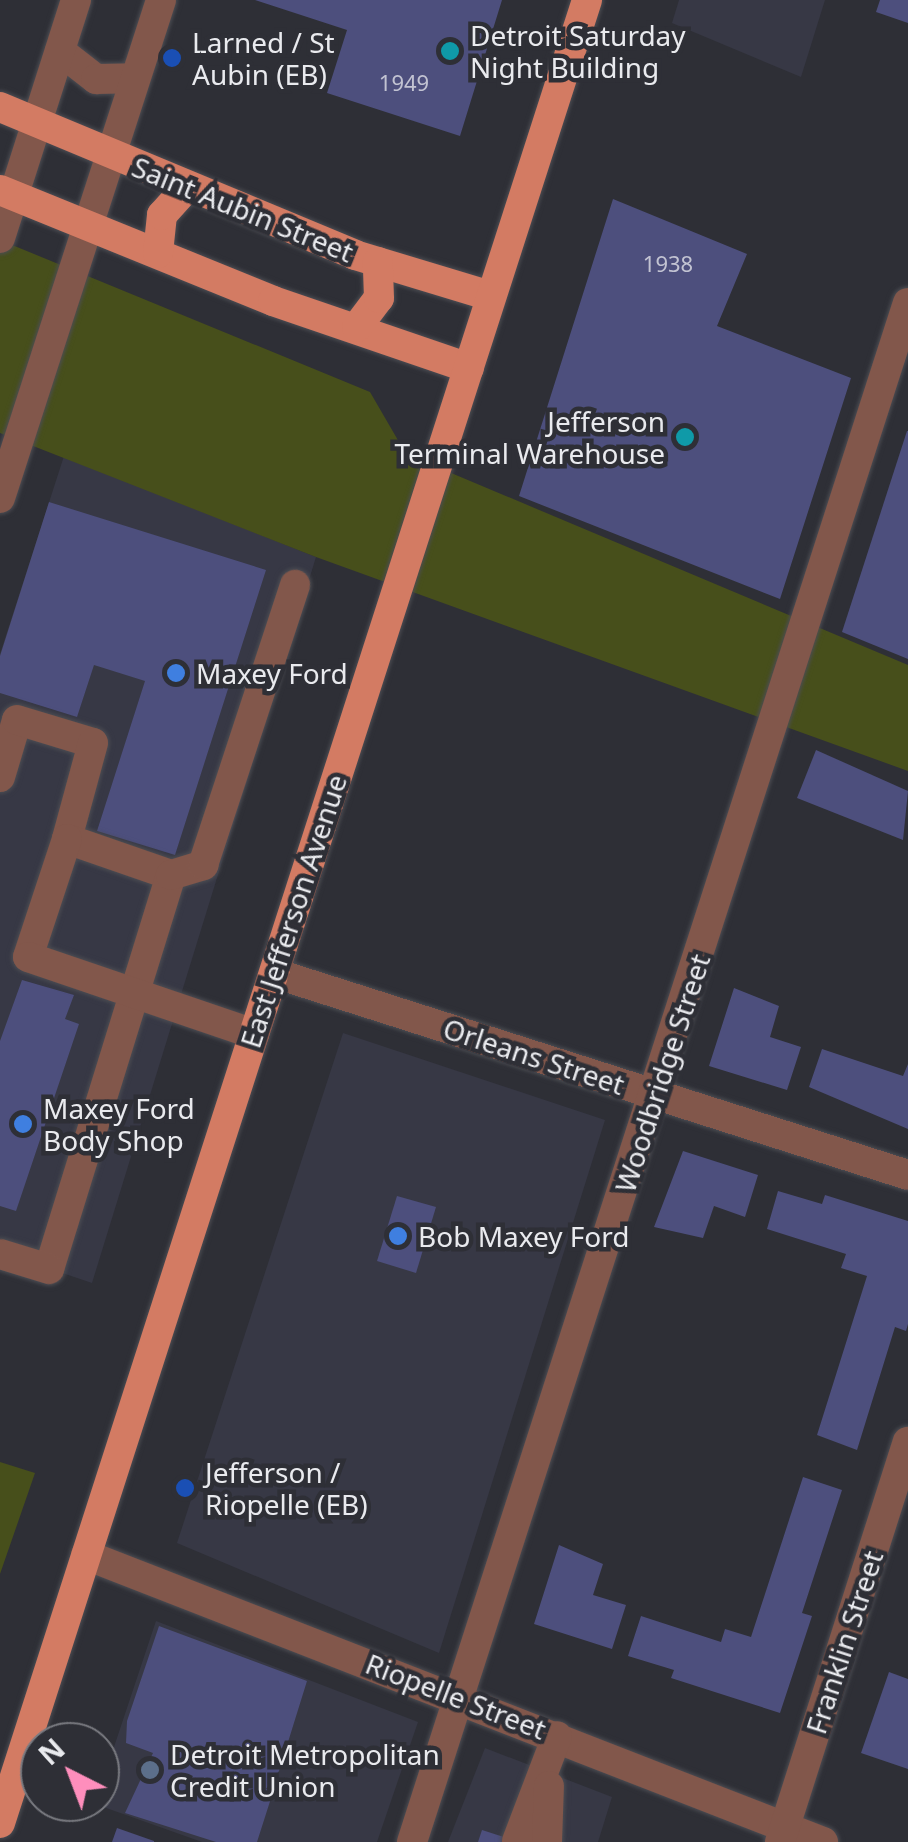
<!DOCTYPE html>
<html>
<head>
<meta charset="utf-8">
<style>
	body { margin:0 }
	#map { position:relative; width:908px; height:1842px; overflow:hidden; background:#2e2f36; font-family:"Noto Sans",sans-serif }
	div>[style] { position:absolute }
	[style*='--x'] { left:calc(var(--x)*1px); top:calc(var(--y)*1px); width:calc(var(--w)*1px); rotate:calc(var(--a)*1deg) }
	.built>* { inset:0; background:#373845 }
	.green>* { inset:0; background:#474f1b }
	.building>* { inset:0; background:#4d4f7d }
	.roads { filter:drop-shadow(0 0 2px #4c4d53) drop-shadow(0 0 2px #4c4d53) }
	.minor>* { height:30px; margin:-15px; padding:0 15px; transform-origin:15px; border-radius:15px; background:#82574b }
	.major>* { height:30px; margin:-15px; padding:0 15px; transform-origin:15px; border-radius:15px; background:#d37b63 }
	.dots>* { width:28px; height:28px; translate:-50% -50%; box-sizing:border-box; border:5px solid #2e2f36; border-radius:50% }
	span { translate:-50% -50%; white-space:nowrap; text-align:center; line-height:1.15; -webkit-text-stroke:9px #2e2f36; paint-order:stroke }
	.number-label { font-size:22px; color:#c2c3d2 }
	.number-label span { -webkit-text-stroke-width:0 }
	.poi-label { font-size:28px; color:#e9eaee }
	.left { translate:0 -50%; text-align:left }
	.right { translate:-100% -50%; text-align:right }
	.street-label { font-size:28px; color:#e9eaee }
	.north { position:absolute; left:20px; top:1722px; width:100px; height:100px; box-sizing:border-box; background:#2e2f36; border:2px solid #797a80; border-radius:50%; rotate:318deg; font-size:28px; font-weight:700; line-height:40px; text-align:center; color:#e9eaee }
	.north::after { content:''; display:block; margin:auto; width:35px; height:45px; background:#fe8ebc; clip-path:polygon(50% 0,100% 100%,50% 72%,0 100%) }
</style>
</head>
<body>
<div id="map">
	<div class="built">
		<i style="clip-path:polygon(679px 0,825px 0,801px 77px,672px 23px)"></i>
		<i style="clip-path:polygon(64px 456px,316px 557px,92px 1283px,0 1252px,0 654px)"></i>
		<i style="clip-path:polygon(343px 1033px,605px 1120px,439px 1653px,177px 1543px)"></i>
		<i style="clip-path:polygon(156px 1621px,418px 1722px,377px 1842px,202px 1842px,95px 1804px)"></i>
		<i style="clip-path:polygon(485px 1748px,612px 1797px,598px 1842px,448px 1842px)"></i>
	</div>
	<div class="green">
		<i style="clip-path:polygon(0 240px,370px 392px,406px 454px,908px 665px,908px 771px,316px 557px,0 433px)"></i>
		<i style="clip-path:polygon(0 1462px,35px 1473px,0 1574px)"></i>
	</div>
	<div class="building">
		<i style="clip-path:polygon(255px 0,502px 0,460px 136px,327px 93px,347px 30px)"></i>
		<i style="clip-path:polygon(880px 0,908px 0,908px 23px,876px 12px)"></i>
		<i style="clip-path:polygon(613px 199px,747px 254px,717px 326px,851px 378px,780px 599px,519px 496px)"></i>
		<i style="clip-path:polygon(907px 431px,908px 431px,908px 659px,842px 632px)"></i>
		<i style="clip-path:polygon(49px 502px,266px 570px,175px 855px,97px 831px,145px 681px,94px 665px,77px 717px,0 693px,0 656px)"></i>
		<i style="clip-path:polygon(816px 750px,908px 791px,903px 840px,797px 798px)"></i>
		<i style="clip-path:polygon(22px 980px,74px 995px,65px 1019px,79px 1024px,16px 1211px,0 1206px,0 1041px)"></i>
		<i style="clip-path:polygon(734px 988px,779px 1006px,770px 1037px,801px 1047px,787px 1090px,709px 1066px)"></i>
		<i style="clip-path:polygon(822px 1049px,903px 1076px,908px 1064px,908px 1129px,809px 1087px)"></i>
		<i style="clip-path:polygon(683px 1151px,758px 1175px,745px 1217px,714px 1206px,703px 1238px,654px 1227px)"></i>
		<i style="clip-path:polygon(778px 1191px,822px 1204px,825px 1195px,908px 1221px,908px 1324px,906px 1331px,895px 1327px,857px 1450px,817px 1435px,867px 1276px,841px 1268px,846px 1254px,767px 1229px)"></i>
		<i style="clip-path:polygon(397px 1196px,436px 1207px,416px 1273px,377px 1261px)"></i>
		<i style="clip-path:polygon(803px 1477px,842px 1490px,802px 1613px,812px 1616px,780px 1713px,671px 1678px,674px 1670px,628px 1656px,641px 1616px,721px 1642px,725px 1629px,751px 1637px)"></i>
		<i style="clip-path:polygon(559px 1545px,603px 1564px,593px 1595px,626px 1605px,612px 1649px,534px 1624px)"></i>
		<i style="clip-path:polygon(159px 1626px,307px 1681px,279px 1771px,266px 1789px,273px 1792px,257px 1842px,216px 1842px,125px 1813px,153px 1753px,126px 1743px,127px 1721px)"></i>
		<i style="clip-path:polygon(889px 1672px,908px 1679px,908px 1769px,861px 1753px)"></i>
		<i style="clip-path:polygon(117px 1828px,154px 1841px,154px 1842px,112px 1842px)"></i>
		<i style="clip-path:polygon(482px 1830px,516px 1841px,516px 1842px,478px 1842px)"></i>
	</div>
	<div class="roads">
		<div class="minor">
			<i style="--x:60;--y:51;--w:46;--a:37.9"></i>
			<i style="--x:96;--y:79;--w:39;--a:-1"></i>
			<i style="--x:0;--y:238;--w:250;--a:-72.3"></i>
			<i style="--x:0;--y:498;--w:523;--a:-72.08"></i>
			<i style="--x:0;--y:777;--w:59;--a:-73.4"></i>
			<i style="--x:17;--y:720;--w:79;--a:16.8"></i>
			<i style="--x:93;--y:743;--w:99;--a:105.2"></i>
			<i style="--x:67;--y:839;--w:110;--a:19.1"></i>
			<i style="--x:171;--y:875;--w:412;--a:107.2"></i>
			<i style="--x:49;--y:1269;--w:51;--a:-163"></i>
			<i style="--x:67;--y:839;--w:124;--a:108.3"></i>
			<i style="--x:28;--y:957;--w:239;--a:18.8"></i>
			<i style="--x:171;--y:875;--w:34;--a:-17"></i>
			<i style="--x:203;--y:865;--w:295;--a:-71.8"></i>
			<i style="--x:274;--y:973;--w:665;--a:17.67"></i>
			<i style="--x:86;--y:1555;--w:791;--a:21.28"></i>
			<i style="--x:517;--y:1841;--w:112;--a:-69.1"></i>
			<i style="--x:412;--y:1842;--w:1617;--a:-72.14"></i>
			<i style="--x:547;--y:1842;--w:56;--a:-88"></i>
			<i style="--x:780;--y:1842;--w:420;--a:-72.3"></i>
		</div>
		<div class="major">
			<i style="--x:0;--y:107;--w:385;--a:22.6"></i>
			<i style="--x:355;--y:255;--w:142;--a:16.8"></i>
			<i style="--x:0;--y:190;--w:295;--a:22.1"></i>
			<i style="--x:273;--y:301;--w:207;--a:18.9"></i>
			<i style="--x:158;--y:253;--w:38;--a:-84"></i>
			<i style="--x:162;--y:215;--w:39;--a:-48"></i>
			<i style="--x:357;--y:327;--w:36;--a:-53"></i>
			<i style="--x:379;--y:298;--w:36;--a:-92"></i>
			<i style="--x:0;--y:1823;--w:1915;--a:-72.15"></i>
		</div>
	</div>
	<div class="dots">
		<i style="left:450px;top:51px;background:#0f9aa8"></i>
		<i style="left:172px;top:58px;background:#1a4fb4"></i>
		<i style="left:685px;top:437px;background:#0f9aa8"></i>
		<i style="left:176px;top:673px;background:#3f7fe0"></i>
		<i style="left:23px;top:1124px;background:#3f7fe0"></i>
		<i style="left:398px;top:1236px;background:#3f7fe0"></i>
		<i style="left:185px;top:1488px;background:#1a4fb4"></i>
		<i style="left:150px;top:1770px;background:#5c6f8a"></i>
	</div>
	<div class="number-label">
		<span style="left:404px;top:83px">1949</span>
		<span style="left:668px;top:264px">1938</span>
	</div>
	<div class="poi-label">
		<span class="left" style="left:470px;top:51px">Detroit Saturday<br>Night Building</span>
		<span class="left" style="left:192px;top:58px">Larned / St<br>Aubin (EB)</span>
		<span class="right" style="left:665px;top:437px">Jefferson<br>Terminal Warehouse</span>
		<span class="left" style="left:196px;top:673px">Maxey Ford</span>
		<span class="left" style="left:43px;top:1124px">Maxey Ford<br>Body Shop</span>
		<span class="left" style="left:418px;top:1236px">Bob Maxey Ford</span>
		<span class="left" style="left:205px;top:1488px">Jefferson /<br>Riopelle (EB)</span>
		<span class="left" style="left:170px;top:1770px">Detroit Metropolitan<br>Credit Union</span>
	</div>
	<div class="street-label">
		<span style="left:243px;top:209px;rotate:22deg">Saint Aubin Street</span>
		<span style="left:293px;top:911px;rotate:-72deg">East Jefferson Avenue</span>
		<span style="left:534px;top:1056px;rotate:18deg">Orleans Street</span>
		<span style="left:662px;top:1073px;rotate:-72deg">Woodbridge Street</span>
		<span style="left:844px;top:1642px;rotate:-72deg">Franklin Street</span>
		<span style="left:456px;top:1696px;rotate:21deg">Riopelle Street</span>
	</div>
	<div class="north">N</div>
</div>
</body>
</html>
